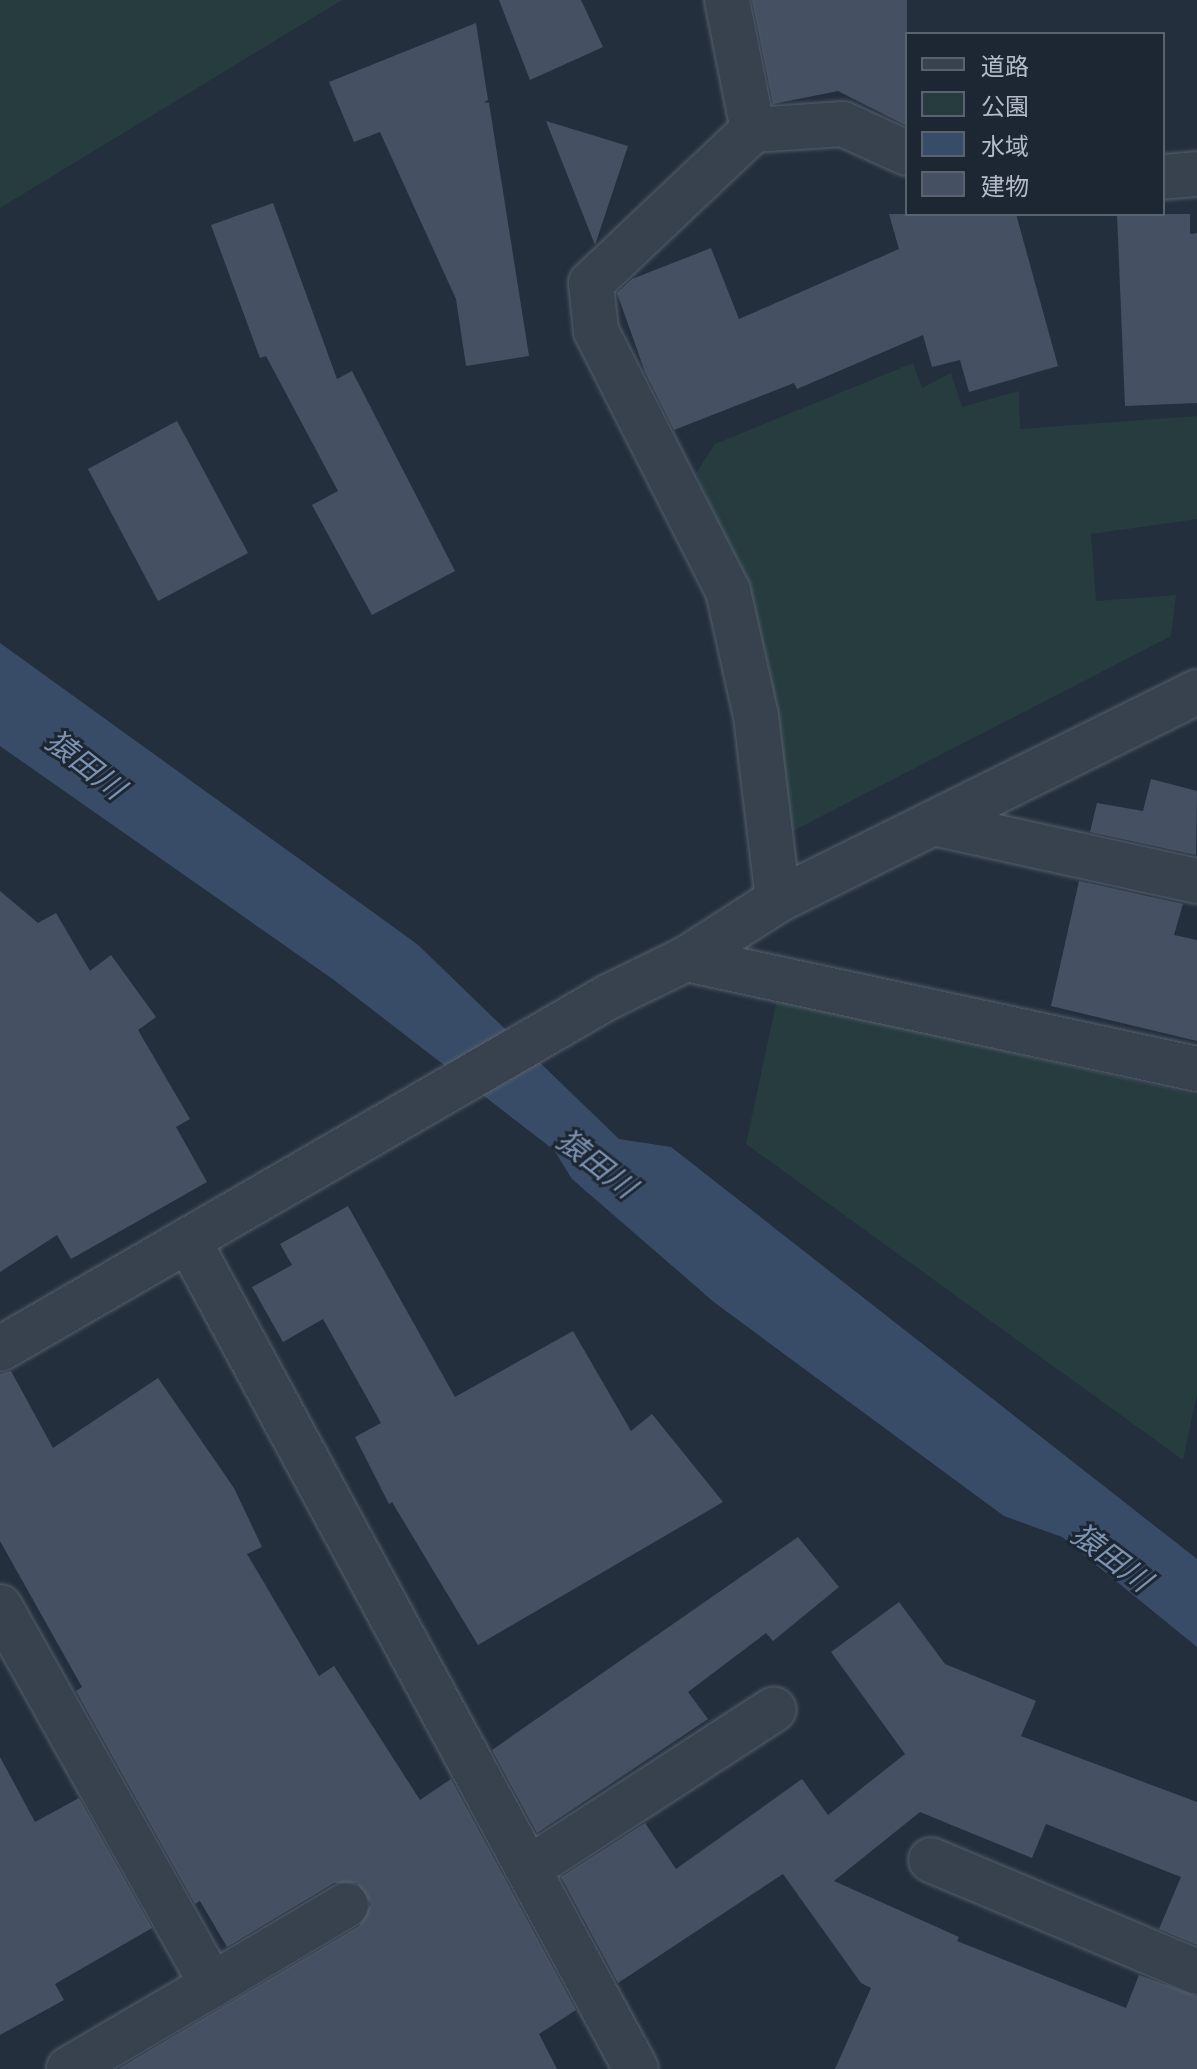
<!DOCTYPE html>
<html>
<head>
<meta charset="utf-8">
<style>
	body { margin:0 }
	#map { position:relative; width:1197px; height:2069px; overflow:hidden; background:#242f3e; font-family:Montserrat,"Noto Sans JP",sans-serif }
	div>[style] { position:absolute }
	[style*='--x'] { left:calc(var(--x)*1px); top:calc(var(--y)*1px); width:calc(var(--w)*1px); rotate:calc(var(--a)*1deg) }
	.green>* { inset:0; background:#263c3f }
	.water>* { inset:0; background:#394c67 }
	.building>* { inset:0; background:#455162 }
	.roads { filter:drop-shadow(0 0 2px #565f6c) drop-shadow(0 0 2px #565f6c) }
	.minor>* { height:44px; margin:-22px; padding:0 22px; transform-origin:22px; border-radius:22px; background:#38414e }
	span { translate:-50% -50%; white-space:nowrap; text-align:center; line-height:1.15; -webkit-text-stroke:6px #1d2633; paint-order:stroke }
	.water-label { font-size:30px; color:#7c92b1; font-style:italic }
	.legend { position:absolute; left:905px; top:32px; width:260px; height:184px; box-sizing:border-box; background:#1d2633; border:2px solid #59626f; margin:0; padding:10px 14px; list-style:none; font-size:24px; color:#b4bcc9 }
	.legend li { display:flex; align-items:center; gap:16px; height:40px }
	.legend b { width:40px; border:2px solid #59626f }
</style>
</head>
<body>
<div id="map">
	<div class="green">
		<i style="clip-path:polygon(0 0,342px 0,0 208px)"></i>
		<i style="clip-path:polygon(913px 363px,922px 388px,951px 373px,962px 407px,1019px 391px,1020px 429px,1197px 416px,1197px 519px,1091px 534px,1096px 601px,1176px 595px,1171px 636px,785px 835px,769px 668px,748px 591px,696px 473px,715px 444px)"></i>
		<i style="clip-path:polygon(777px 999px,1197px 1095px,1197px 1394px,1183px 1460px,746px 1144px)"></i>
	</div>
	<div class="water">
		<i style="clip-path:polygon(0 643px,417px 944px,619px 1139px,671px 1147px,1197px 1559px,1197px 1647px,1062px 1537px,1004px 1516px,715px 1303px,572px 1179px,554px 1150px,334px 980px,0 746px)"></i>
	</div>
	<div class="building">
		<i style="clip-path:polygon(499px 0,581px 0,603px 47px,530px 80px)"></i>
		<i style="clip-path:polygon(752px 0,907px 0,907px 126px,838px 91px,773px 104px)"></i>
		<i style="clip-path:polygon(476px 23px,488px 100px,484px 102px,489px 103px,529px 356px,466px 366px,456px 299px,380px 132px,354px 142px,329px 82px)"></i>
		<i style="clip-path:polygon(546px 121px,628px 146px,595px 245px)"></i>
		<i style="clip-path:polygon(273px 203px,337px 379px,352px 371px,455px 571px,372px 615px,312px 505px,338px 491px,266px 356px,260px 358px,211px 225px)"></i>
		<i style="clip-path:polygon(889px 214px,1016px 214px,1058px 366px,969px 392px,960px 360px,932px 367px,923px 335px,797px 389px,794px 383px,674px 430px,645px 372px,617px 293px,632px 279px,711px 248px,739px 319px,899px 249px)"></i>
		<i style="clip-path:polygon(1117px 214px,1190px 214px,1190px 234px,1197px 233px,1197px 403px,1125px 406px)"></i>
		<i style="clip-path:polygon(177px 421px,248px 553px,158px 601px,88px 469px)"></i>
		<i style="clip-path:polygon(1151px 779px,1197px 791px,1196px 855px,1090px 832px,1097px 803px,1143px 811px)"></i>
		<i style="clip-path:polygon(1079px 881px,1183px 904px,1174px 935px,1197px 940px,1197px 1041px,1051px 1006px)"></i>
		<i style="clip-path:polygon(0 891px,38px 923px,56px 913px,90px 971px,111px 955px,156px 1017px,138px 1030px,190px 1119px,176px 1127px,207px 1182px,71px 1259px,57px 1235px,0 1272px)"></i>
		<i style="clip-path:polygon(348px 1206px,455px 1397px,573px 1331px,631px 1431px,652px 1414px,723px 1502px,478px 1645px,392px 1502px,389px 1504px,355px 1437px,381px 1423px,323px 1319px,283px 1342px,252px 1287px,292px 1265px,280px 1244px)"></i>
		<i style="clip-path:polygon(11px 1371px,53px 1448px,158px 1378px,234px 1488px,262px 1547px,247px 1554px,319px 1676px,334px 1666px,420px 1800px,451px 1779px,576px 2010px,539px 2034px,557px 2069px,118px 2069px,359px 1926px,371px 1904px,357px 1883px,334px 1883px,227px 1947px,200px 1901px,195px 1904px,76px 1691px,82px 1687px,0 1541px,0 1374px)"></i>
		<i style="clip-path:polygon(798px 1537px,839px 1587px,773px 1641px,766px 1633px,688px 1692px,708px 1719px,537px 1833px,492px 1750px)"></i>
		<i style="clip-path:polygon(899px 1602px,945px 1664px,1036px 1701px,1021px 1736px,1197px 1802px,1197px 1945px,1159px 1929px,1181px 1877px,1046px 1824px,1032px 1858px,920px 1812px,834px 1881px,959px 1937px,957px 1941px,1126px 2008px,1139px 1975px,1197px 1996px,1197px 2069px,835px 2069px,871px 1988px,861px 1983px,783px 1874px,618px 1983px,561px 1877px,645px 1823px,676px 1869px,802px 1779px,828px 1815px,905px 1754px,831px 1652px)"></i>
		<i style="clip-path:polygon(0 1757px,35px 1822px,79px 1798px,152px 1928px,55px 1984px,64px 2000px,0 2035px)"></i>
	</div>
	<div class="roads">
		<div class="minor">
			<i style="--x:727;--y:0;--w:133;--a:78.7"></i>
			<i style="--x:753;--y:130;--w:223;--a:136.6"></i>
			<i style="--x:591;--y:283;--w:48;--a:84.1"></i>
			<i style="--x:596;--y:331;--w:292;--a:63.1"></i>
			<i style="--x:728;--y:591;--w:128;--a:77.4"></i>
			<i style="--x:756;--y:716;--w:185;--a:83.2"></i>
			<i style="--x:753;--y:130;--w:90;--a:-3.8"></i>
			<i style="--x:843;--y:124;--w:70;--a:24.4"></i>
			<i style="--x:1163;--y:177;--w:34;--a:-5"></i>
			<i style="--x:933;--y:823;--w:270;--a:12.4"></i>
			<i style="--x:686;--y:959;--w:523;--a:12.15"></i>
			<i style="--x:188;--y:1240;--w:942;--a:61.61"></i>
			<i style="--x:0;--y:1349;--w:703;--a:-30.07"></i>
			<i style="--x:608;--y:997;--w:87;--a:-26"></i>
			<i style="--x:686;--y:959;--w:109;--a:-32.7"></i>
			<i style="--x:778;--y:900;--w:468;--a:-26.4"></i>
			<i style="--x:0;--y:1607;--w:433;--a:60.7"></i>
			<i style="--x:212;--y:1985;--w:166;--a:149.6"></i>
			<i style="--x:931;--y:1860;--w:289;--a:22.8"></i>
			<i style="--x:528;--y:1869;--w:293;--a:-33"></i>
			<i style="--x:212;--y:1985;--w:156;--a:-30.8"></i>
		</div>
	</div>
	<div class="water-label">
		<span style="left:85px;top:765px;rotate:38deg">猿田川</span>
		<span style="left:596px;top:1164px;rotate:38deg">猿田川</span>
		<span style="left:1111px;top:1558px;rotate:37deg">猿田川</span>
	</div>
	<ul class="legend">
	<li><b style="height:10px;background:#38414e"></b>道路</li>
	<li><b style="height:22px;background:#263c3f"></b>公園</li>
	<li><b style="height:22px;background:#394c67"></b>水域</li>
	<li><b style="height:22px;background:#455162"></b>建物</li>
	</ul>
</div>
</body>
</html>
